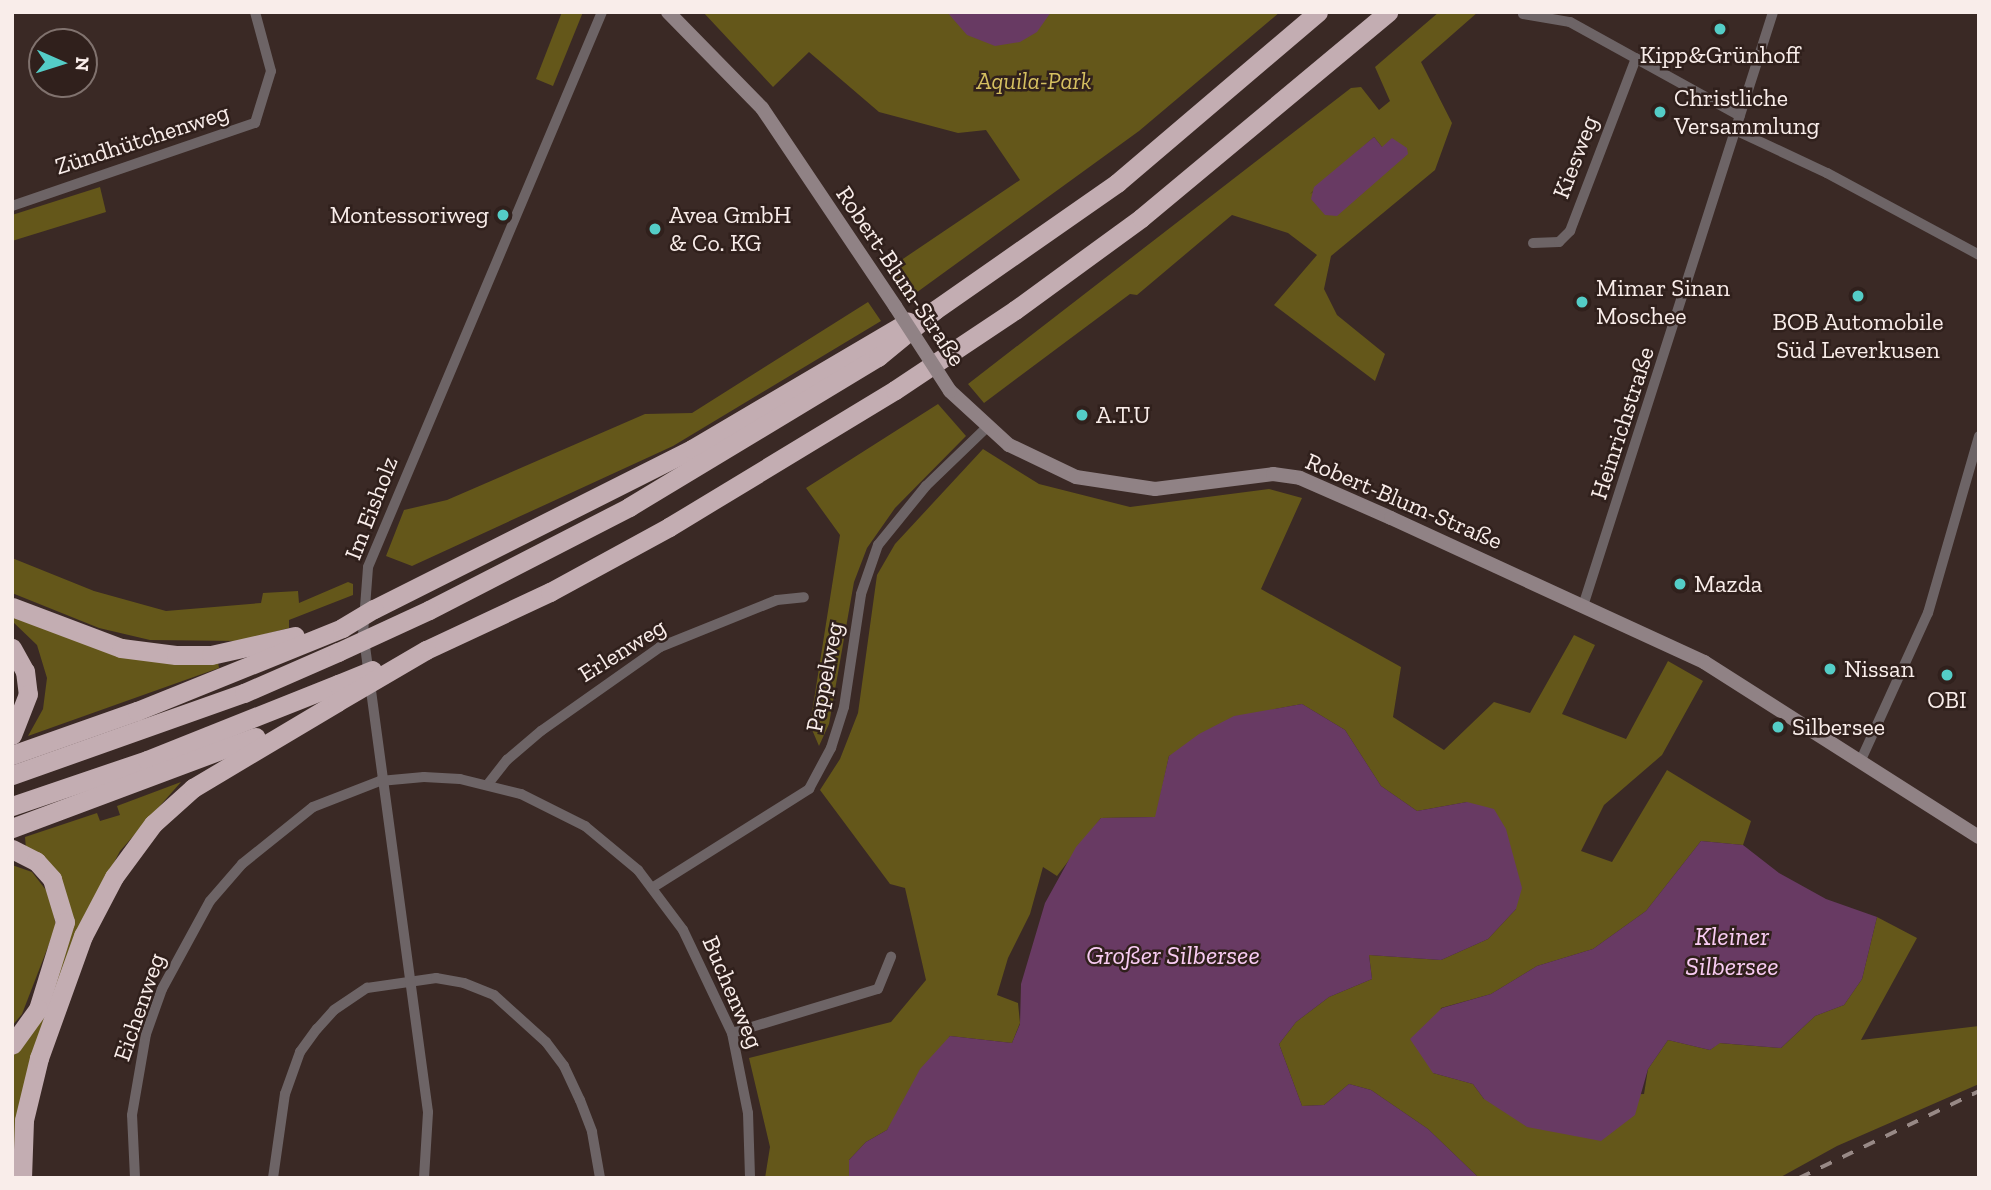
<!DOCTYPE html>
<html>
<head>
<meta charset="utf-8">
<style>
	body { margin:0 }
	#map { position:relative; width:1991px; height:1190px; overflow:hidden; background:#3a2925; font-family:"Zilla Slab",serif }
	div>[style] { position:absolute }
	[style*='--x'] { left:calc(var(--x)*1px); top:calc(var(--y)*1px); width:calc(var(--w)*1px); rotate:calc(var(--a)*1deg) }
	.green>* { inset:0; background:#64571a }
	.water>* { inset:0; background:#683a63 }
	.minor>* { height:10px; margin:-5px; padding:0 5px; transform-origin:5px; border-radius:5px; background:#6d6466 }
	.secondary>* { height:14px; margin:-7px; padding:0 7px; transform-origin:7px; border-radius:7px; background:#908285 }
	.motorway>* { height:19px; margin:-9.5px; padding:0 9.5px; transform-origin:9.5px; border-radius:9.5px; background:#c3adb2 }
	.rail>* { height:3.5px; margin-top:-1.75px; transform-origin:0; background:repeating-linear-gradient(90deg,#988986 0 12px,transparent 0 24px) }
	.secondary-bridge>* { height:14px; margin:-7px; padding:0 7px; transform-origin:7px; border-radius:7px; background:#908285 }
	.motorway-bridge>* { height:19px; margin:-9.5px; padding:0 9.5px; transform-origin:9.5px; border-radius:9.5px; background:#c3adb2 }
	.dots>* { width:19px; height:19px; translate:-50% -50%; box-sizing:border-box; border:4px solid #30201c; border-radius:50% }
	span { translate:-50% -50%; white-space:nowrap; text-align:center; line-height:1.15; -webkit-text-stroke:5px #30201c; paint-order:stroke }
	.poi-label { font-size:24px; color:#f9edea }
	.left { translate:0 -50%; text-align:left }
	.right { translate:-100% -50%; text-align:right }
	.park-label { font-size:24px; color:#d5bf60; font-style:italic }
	.street-label { font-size:24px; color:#f9edea }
	.water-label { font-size:26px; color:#f9ccf3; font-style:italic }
	.frame { position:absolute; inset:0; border:14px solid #f9edea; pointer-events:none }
	.north { position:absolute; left:28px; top:28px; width:70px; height:70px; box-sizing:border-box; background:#30201c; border:2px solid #80726e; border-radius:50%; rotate:93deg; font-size:19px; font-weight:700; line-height:28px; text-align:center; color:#f9edea }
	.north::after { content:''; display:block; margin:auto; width:24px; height:32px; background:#54cdc7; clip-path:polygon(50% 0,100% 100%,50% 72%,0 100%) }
</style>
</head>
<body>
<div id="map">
	<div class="green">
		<i style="clip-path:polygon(562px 12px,583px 12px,553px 86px,536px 79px)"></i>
		<i style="clip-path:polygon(703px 12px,1280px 12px,1139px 131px,909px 298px,888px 269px,1020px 180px,986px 130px,958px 133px,879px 112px,809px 52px,773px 87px)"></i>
		<i style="clip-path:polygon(evenodd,1439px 12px,1478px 12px,1421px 62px,1452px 123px,1435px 170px,1331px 256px,1324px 289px,1337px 315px,1385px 354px,1375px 381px,1274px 305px,1317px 255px,1288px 233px,1232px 215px,1137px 295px,1130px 294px,984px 403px,968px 384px,1351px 88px,1361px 87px,1379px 110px,1390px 101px,1375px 67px,1439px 12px,1374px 137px,1382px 147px,1310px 194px,1374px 137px)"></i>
		<i style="clip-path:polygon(100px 187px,106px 212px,12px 241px,12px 215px)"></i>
		<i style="clip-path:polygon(868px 302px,881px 321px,673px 446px,412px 566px,386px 556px,404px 510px,447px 500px,645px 414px,692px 413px)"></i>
		<i style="clip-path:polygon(938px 404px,966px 436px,895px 508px,867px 548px,854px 582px,829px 724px,819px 746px,810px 725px,840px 535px,806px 488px)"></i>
		<i style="clip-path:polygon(983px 449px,1039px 484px,1130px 507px,1269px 489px,1302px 498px,1261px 589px,1401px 667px,1393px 717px,1444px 750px,1494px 702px,1530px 713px,1574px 635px,1595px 645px,1562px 714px,1626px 739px,1668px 661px,1703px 681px,1662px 755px,1604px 805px,1581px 851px,1612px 862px,1667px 770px,1751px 821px,1743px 845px,1701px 841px,1646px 911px,1593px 949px,1537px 966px,1491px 994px,1441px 1008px,1433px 1073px,1473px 1084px,1484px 1099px,1644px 1094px,1648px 1069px,1668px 1040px,1710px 1050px,1719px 1043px,1781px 1048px,1815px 1016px,1844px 1005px,1862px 979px,1877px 917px,1917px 938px,1861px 1040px,1979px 1026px,1979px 1084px,1837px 1146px,1779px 1178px,1479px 1178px,1428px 1129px,1371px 1090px,1349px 1084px,1324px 1105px,1302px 1106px,1279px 1044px,1296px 1022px,1329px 997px,1372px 979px,1369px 955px,1441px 960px,1488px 939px,1516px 909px,1467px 802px,1417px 811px,1381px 786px,1345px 730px,1302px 704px,1275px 709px,1169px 756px,1156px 817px,1101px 818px,1057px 876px,1043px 867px,1030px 914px,1008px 958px,997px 995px,1018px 1003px,1020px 1023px,1012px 1043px,950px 1036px,887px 1130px,866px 1142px,849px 1160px,849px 1178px,765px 1178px,770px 1147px,749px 1058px,891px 1022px,926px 980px,905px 888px,890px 884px,820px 790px,840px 759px,858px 713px,877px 575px,895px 544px)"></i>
		<i style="clip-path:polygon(12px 558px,94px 591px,166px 611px,261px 603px,263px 593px,298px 591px,299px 603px,348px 582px,353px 584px,353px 595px,289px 620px,289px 628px,239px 641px,150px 640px,99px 628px,12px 593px)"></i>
		<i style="clip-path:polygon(12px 612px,218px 662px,219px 668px,28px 736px,43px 709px,47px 678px,37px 645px,12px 621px)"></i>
		<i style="clip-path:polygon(181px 782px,120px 851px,77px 934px,17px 1178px,12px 1178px,12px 1053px,69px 931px,26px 849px,25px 837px,97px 813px,100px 821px,120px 815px,117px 806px)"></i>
		<i style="clip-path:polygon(12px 865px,32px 872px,49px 894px,56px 926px,22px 1014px,12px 1026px)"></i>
	</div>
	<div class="water">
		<i style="clip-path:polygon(947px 12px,1051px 12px,1037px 32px,1020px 42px,995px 46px,967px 35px)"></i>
		<i style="clip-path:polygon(1374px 137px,1382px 147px,1392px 138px,1407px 148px,1408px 154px,1337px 216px,1325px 215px,1311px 199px,1314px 187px)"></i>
		<i style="clip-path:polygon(1302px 704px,1345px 730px,1381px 786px,1417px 811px,1467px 802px,1494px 809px,1506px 829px,1522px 888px,1516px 909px,1488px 939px,1441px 960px,1369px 955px,1372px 979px,1329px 997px,1296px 1022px,1279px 1044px,1302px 1106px,1324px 1105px,1349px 1084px,1371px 1090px,1428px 1129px,1479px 1178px,849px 1178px,849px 1160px,866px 1142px,887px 1130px,920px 1069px,950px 1036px,1012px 1043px,1020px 1024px,1021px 984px,1045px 903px,1076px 847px,1101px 818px,1155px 817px,1169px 756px,1199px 734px,1234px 716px)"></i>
		<i style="clip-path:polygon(1701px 841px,1743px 845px,1779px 873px,1826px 899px,1877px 917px,1862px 979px,1844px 1005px,1815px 1016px,1781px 1048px,1720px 1043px,1710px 1050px,1668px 1040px,1648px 1069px,1635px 1115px,1601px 1141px,1527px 1127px,1484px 1099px,1473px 1084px,1433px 1073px,1410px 1039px,1442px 1008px,1491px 994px,1537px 966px,1593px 949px,1646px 911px)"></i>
	</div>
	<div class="minor">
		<i style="--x:1523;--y:14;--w:48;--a:9.7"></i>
		<i style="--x:1570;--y:22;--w:194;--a:28.9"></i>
		<i style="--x:1735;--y:130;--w:102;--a:25.1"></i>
		<i style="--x:1827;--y:173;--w:173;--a:28.3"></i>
		<i style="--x:12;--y:206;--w:257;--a:-18.9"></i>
		<i style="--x:255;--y:123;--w:54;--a:-72.9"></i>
		<i style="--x:271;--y:71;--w:61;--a:-105.2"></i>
		<i style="--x:1533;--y:243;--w:26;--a:-2"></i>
		<i style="--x:1559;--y:242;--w:16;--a:-45"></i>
		<i style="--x:1570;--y:231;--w:185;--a:-69.1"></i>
		<i style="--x:1583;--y:606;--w:624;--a:-72.26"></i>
		<i style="--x:1860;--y:762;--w:164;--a:-65.5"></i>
		<i style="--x:1928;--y:613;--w:184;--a:-73.9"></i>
		<i style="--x:488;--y:784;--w:31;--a:-52"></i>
		<i style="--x:507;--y:760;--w:45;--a:-40.5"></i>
		<i style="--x:541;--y:731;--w:146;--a:-35.2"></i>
		<i style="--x:660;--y:647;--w:126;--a:-21.9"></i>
		<i style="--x:777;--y:600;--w:27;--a:-6"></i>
		<i style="--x:652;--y:888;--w:186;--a:-32.2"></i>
		<i style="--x:809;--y:789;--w:47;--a:-61.8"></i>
		<i style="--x:831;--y:748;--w:43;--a:-72.4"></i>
		<i style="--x:844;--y:707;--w:114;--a:-81.4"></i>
		<i style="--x:861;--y:594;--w:52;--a:-70.9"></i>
		<i style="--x:878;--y:545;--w:76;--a:-50.9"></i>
		<i style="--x:926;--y:486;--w:83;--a:-44"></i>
		<i style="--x:732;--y:1033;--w:152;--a:-16.8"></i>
		<i style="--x:878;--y:989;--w:35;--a:-68"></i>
		<i style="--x:135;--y:1178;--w:63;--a:-92.7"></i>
		<i style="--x:132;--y:1115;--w:82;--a:-80.2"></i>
		<i style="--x:146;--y:1034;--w:48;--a:-70.4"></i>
		<i style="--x:162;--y:989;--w:100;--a:-61.4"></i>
		<i style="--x:210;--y:901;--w:49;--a:-49.1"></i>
		<i style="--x:242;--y:864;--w:91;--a:-38.8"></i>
		<i style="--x:313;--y:807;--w:72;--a:-21.2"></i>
		<i style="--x:380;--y:781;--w:44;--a:-5.2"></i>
		<i style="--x:424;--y:777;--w:36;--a:3"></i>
		<i style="--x:460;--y:779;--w:63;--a:13.8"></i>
		<i style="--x:521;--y:794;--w:72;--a:26.6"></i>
		<i style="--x:585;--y:826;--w:69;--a:39.7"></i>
		<i style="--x:638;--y:870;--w:75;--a:53.1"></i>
		<i style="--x:683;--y:930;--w:114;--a:64.6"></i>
		<i style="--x:732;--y:1033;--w:82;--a:78.7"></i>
		<i style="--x:748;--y:1113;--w:65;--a:88.2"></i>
		<i style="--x:273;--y:1178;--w:85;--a:-81.9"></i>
		<i style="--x:285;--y:1094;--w:45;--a:-70.3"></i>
		<i style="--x:300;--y:1052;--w:29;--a:-54"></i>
		<i style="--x:317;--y:1029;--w:25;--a:-48"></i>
		<i style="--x:334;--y:1010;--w:40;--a:-34"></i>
		<i style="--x:367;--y:988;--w:70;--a:-8.2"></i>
		<i style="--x:436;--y:978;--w:28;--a:10"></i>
		<i style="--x:464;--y:983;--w:32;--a:22"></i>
		<i style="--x:494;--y:995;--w:70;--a:42.1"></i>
		<i style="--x:546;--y:1042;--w:30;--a:53"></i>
		<i style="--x:564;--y:1066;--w:38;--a:65"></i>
		<i style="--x:580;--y:1100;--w:34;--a:69"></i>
		<i style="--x:592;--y:1132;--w:47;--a:80.1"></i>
		<i style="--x:424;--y:1178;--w:66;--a:-86.5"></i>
		<i style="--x:428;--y:1112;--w:482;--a:-97.7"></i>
		<i style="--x:363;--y:634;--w:67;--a:-85.7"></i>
		<i style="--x:368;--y:567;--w:602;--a:-67.14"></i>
	</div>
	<div class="secondary">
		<i style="--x:668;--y:12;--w:134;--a:45.6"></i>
		<i style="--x:762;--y:108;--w:239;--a:56.1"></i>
		<i style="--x:950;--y:391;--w:80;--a:42.5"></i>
		<i style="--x:1009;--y:445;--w:74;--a:25.5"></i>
		<i style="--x:1076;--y:477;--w:80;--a:8.6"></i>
		<i style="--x:1155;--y:489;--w:119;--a:-7.2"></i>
		<i style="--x:1273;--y:474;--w:27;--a:8"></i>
		<i style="--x:1300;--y:478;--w:99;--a:23.7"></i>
		<i style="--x:1391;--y:518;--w:345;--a:24.7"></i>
		<i style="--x:1704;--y:662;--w:326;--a:32.5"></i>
	</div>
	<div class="motorway">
		<i style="--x:12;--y:607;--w:116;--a:20.6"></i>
		<i style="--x:121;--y:648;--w:55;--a:7.3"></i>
		<i style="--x:176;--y:655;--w:35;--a:0"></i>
		<i style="--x:211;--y:655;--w:86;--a:-12.7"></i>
		<i style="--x:374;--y:609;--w:356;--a:-26.7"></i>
		<i style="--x:692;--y:449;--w:251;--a:-30.5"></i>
		<i style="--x:429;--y:610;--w:225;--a:-27.2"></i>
		<i style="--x:629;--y:507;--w:291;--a:-31.1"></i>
		<i style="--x:878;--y:357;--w:74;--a:-39.5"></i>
		<i style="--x:935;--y:310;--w:222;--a:-34.9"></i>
		<i style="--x:1117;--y:183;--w:264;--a:-40.4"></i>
		<i style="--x:12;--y:648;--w:26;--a:61"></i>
		<i style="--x:25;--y:671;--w:23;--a:83"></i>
		<i style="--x:28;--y:694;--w:44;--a:111.3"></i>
		<i style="--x:426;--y:650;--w:137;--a:-25.1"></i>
		<i style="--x:550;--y:592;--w:136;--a:-28.6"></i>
		<i style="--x:669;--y:527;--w:264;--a:-31.2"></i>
		<i style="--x:895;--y:390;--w:144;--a:-33.7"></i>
		<i style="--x:1015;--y:310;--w:156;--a:-36.1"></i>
		<i style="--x:1141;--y:218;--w:322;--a:-39.8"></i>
		<i style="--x:12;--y:755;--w:133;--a:-19.4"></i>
		<i style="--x:137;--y:711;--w:221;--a:-22"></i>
		<i style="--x:12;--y:775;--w:246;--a:-19.5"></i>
		<i style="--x:244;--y:693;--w:103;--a:-23.6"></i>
		<i style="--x:12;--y:806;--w:143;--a:-18.8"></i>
		<i style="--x:147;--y:760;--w:206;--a:-21.7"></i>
		<i style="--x:12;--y:828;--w:260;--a:-20.5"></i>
		<i style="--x:12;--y:849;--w:27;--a:27"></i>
		<i style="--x:36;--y:861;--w:24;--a:48"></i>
		<i style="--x:52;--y:879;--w:45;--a:73.2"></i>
		<i style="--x:65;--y:922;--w:91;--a:107.2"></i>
		<i style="--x:38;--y:1009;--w:44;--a:125.8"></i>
		<i style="--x:22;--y:1178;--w:58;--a:-88"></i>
		<i style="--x:24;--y:1120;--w:64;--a:-76.4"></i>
		<i style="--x:39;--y:1058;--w:130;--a:-70.2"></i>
		<i style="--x:83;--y:936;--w:67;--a:-62.3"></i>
		<i style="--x:114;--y:877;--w:66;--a:-53.7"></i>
		<i style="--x:153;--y:824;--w:54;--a:-42"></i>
		<i style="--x:193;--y:788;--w:168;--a:-30.8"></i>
	</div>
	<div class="rail">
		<i style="--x:1799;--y:1178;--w:200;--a:-25.8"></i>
	</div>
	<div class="secondary-bridge">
		<i style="--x:895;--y:306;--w:101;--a:57.1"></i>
	</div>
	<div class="motorway-bridge">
		<i style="--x:342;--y:628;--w:37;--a:-31"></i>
		<i style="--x:338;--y:652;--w:100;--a:-24.8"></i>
		<i style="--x:338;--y:684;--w:37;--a:-22"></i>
		<i style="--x:337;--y:702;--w:103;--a:-30.3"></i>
	</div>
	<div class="dots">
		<i style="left:1720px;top:29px;background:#54cdc7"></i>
		<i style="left:1660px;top:112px;background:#54cdc7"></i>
		<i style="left:503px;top:215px;background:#54cdc7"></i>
		<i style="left:655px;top:229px;background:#54cdc7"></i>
		<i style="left:1858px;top:296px;background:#54cdc7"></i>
		<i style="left:1582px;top:302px;background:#54cdc7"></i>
		<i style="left:1082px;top:415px;background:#54cdc7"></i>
		<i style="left:1680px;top:584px;background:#54cdc7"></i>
		<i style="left:1830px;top:669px;background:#54cdc7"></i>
		<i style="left:1947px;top:675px;background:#54cdc7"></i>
		<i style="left:1778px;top:727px;background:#54cdc7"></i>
	</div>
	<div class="poi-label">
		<span style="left:1720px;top:55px">Kipp&amp;Grünhoff</span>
		<span class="left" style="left:1674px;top:112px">Christliche<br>Versammlung</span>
		<span class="right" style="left:489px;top:215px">Montessoriweg</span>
		<span class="left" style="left:669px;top:229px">Avea GmbH<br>&amp; Co. KG</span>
		<span class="left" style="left:1596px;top:302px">Mimar Sinan<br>Moschee</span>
		<span style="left:1858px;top:336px">BOB Automobile<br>Süd Leverkusen</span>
		<span class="left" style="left:1096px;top:415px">A.T.U</span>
		<span class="left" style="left:1694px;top:584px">Mazda</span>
		<span class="left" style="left:1844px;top:669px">Nissan</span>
		<span style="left:1947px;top:700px">OBI</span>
		<span class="left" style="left:1792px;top:727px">Silbersee</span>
	</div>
	<div class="park-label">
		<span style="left:1034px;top:81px">Aquila-Park</span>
	</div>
	<div class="street-label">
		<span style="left:142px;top:139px;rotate:-18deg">Zündhütchenweg</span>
		<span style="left:1575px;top:157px;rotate:-69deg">Kiesweg</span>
		<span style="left:901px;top:276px;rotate:56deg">Robert-Blum-Straße</span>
		<span style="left:1622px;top:423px;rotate:-72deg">Heinrichstraße</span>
		<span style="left:1404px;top:501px;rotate:23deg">Robert-Blum-Straße</span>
		<span style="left:371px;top:508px;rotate:-69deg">Im Eisholz</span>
		<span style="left:622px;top:650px;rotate:-32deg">Erlenweg</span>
		<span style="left:824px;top:677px;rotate:-79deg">Pappelweg</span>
		<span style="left:733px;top:992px;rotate:67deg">Buchenweg</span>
		<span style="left:139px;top:1007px;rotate:-71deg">Eichenweg</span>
	</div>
	<div class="water-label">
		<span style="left:1732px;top:952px">Kleiner<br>Silbersee</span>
		<span style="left:1173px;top:956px">Großer Silbersee</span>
	</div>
	<div class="frame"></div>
	<div class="north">N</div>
</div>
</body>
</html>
